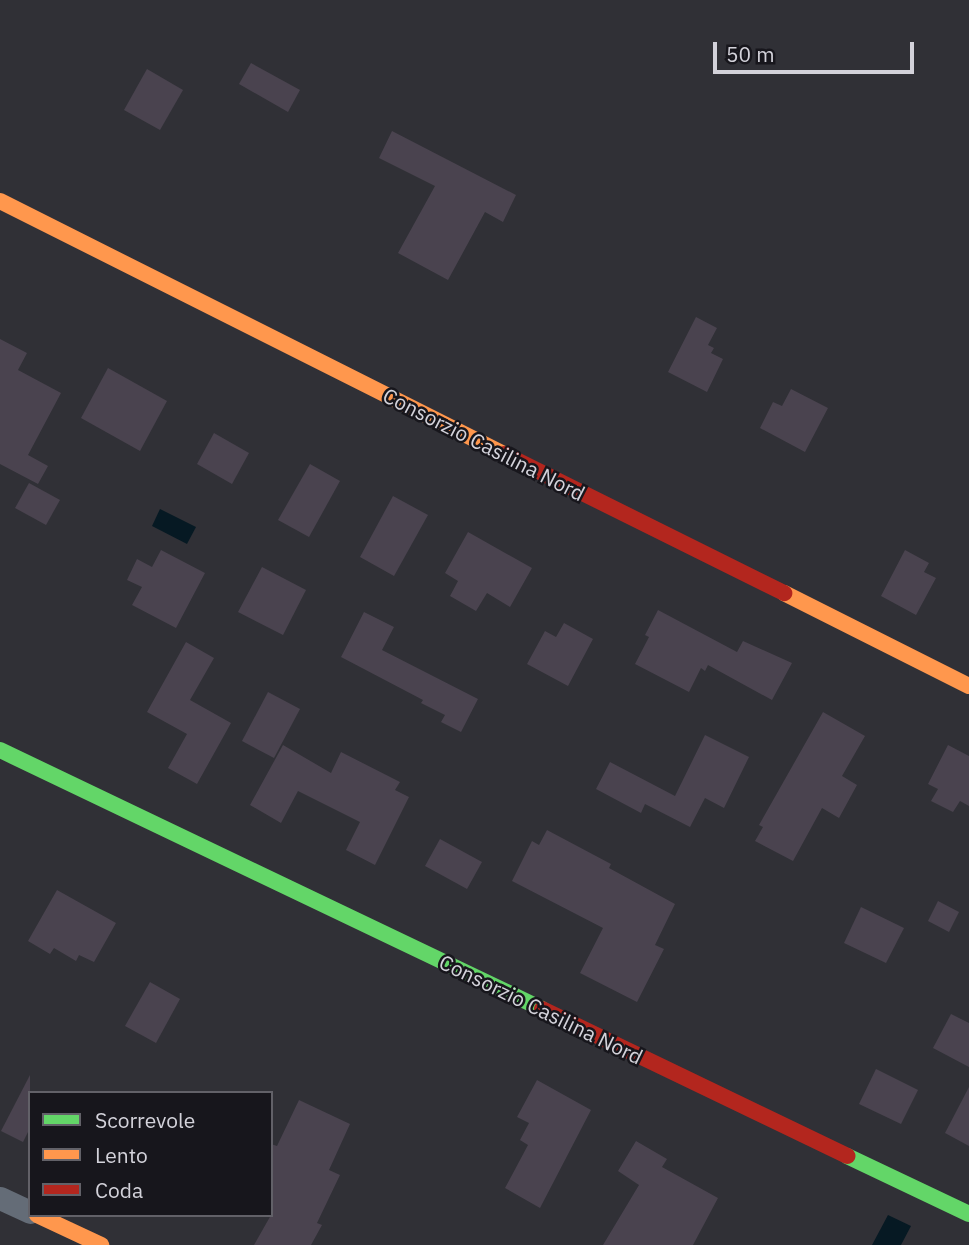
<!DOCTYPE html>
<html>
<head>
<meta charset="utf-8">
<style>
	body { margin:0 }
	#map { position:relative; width:969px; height:1245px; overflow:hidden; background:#303036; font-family:"IBM Plex Sans",sans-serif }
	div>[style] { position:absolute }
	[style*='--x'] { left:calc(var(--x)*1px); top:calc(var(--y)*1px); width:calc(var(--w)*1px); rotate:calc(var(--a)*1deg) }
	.water>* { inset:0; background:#061923 }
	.building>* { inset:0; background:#4a434f }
	.street>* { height:23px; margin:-11.5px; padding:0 11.5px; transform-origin:11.5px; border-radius:11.5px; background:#646c77 }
	.fast>* { height:16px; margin:-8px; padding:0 8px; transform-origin:8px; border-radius:8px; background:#63d668 }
	.slow>* { height:16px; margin:-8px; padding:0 8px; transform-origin:8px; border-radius:8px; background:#ff974d }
	.jam>* { height:16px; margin:-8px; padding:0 8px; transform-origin:8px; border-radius:8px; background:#b3261e }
	span { translate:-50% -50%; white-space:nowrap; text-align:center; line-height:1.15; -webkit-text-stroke:5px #17161c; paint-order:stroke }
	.street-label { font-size:21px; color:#d3d2da }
	.legend { position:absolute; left:28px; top:1091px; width:245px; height:126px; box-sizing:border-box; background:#17161c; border:2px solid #626168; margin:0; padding:9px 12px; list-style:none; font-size:21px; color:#d3d2da }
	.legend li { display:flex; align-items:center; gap:14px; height:35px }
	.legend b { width:35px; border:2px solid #626168 }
	.scale { position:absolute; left:713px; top:42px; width:201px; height:32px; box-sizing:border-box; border:4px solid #d3d2da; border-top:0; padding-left:9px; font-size:21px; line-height:24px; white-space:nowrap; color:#d3d2da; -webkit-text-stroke:5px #17161c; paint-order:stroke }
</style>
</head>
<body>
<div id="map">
	<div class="water">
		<i style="clip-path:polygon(160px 509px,196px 527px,187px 544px,152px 526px)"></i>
		<i style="clip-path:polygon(888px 1215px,911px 1226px,901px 1245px,872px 1245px)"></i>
	</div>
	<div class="building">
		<i style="clip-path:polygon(251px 63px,300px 90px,288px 112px,239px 84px)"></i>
		<i style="clip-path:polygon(147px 69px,183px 90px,160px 130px,124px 110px)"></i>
		<i style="clip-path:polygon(392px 131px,516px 195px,503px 222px,485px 212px,448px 280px,398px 253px,435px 186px,379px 158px)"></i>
		<i style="clip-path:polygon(696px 317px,717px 328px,708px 345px,714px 348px,711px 353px,723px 359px,707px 392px,668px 372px)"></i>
		<i style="clip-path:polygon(0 339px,27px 353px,18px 370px,61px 393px,28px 455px,48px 466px,38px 484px,0 464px)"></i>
		<i style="clip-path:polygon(108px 368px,167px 401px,140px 451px,81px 418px)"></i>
		<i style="clip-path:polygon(791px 389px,828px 408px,805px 452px,760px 428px,773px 402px,782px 406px)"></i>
		<i style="clip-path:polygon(214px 433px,249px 453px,232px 484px,197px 464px)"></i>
		<i style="clip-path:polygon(310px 464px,340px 481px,309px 537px,278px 520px)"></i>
		<i style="clip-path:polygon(29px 483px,60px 500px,46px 525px,15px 508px)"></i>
		<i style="clip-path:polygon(393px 496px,428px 515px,394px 576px,360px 557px)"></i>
		<i style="clip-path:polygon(468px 532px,532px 568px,510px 607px,487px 593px,476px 611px,450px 596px,458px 581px,445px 573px)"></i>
		<i style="clip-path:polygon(161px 550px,205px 573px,176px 628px,132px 605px,142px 587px,127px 580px,137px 559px,152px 567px)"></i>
		<i style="clip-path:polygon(905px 550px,929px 563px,924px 572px,936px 578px,916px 615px,881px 596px)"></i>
		<i style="clip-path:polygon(262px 567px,306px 590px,283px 635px,238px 612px)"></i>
		<i style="clip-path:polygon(658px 610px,737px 652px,743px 641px,792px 663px,772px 700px,708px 665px,705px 671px,701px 668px,689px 692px,635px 664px,649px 637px,645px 635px)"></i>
		<i style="clip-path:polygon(364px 612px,394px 627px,382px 650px,478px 699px,461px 732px,441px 722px,445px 715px,421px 703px,423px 700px,341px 657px)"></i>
		<i style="clip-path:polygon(564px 623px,593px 639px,568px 686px,527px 664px,545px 631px,556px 637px)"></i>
		<i style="clip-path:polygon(186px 642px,214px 658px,190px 700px,231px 723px,197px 784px,168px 768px,187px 734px,147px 712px)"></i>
		<i style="clip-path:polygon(268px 692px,300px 709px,274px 758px,242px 741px)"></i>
		<i style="clip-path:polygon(823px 712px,865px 736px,842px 776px,857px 785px,839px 818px,822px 808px,793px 861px,755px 841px,763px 827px,759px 825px)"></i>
		<i style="clip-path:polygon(705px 735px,749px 757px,724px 808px,705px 798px,690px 827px,645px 804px,641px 813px,596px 789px,610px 762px,675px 796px)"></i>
		<i style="clip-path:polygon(283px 745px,331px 773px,341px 752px,400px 782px,395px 790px,409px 797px,375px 865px,346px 850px,360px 822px,298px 791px,281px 823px,250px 805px)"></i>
		<i style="clip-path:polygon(948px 745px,969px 756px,969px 806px,960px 801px,953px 812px,931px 801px,938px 789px,928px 784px)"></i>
		<i style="clip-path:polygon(547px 830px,611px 864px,609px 868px,675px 904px,655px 945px,664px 949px,637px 1002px,580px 973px,603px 928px,512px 881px,532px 841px,539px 845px)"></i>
		<i style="clip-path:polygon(440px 839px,482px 862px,467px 889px,425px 866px)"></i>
		<i style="clip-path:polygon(57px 890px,116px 923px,94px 962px,79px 955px,76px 961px,54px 948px,50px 954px,28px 941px)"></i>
		<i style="clip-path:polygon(938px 901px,959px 912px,949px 932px,928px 921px)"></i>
		<i style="clip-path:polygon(861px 907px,904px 928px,886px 963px,844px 943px)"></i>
		<i style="clip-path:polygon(150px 982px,180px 999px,156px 1043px,125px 1026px)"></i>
		<i style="clip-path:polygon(951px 1014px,969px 1023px,969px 1067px,933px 1048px)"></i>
		<i style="clip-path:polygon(876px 1069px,918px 1090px,901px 1124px,859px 1104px)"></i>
		<i style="clip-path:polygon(30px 1075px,30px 1128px,23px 1142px,1px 1131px)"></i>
		<i style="clip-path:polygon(537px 1080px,591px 1110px,540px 1208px,505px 1188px,528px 1145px,520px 1140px,529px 1123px,517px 1117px)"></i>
		<i style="clip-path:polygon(969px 1087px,969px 1146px,945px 1133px)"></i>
		<i style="clip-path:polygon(299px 1100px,350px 1124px,329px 1170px,340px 1175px,317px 1223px,322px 1225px,311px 1245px,254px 1245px,271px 1215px,271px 1144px,277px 1146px)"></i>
		<i style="clip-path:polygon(636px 1141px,667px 1159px,662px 1167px,718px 1198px,693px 1245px,603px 1245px,639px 1185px,618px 1171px)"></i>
	</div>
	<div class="street">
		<i style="--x:0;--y:1198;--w:33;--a:25"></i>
	</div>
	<div class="fast">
		<i style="--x:0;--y:750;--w:601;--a:25.54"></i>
		<i style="--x:847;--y:1156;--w:135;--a:25.4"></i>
	</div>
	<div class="slow">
		<i style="--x:0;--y:201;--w:564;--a:26.66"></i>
		<i style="--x:784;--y:593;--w:207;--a:26.7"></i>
		<i style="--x:37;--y:1215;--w:71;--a:25.1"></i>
	</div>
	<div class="jam">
		<i style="--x:504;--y:454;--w:313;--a:26.4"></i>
		<i style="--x:542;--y:1009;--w:339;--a:25.7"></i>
	</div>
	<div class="street-label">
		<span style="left:484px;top:444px;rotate:27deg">Consorzio Casilina Nord</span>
		<span style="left:541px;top:1009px;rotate:26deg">Consorzio Casilina Nord</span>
	</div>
	<ul class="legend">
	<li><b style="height:9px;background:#63d668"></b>Scorrevole</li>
	<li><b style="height:9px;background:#ff974d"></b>Lento</li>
	<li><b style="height:9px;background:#b3261e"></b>Coda</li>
	</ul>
	<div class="scale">50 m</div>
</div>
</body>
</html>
